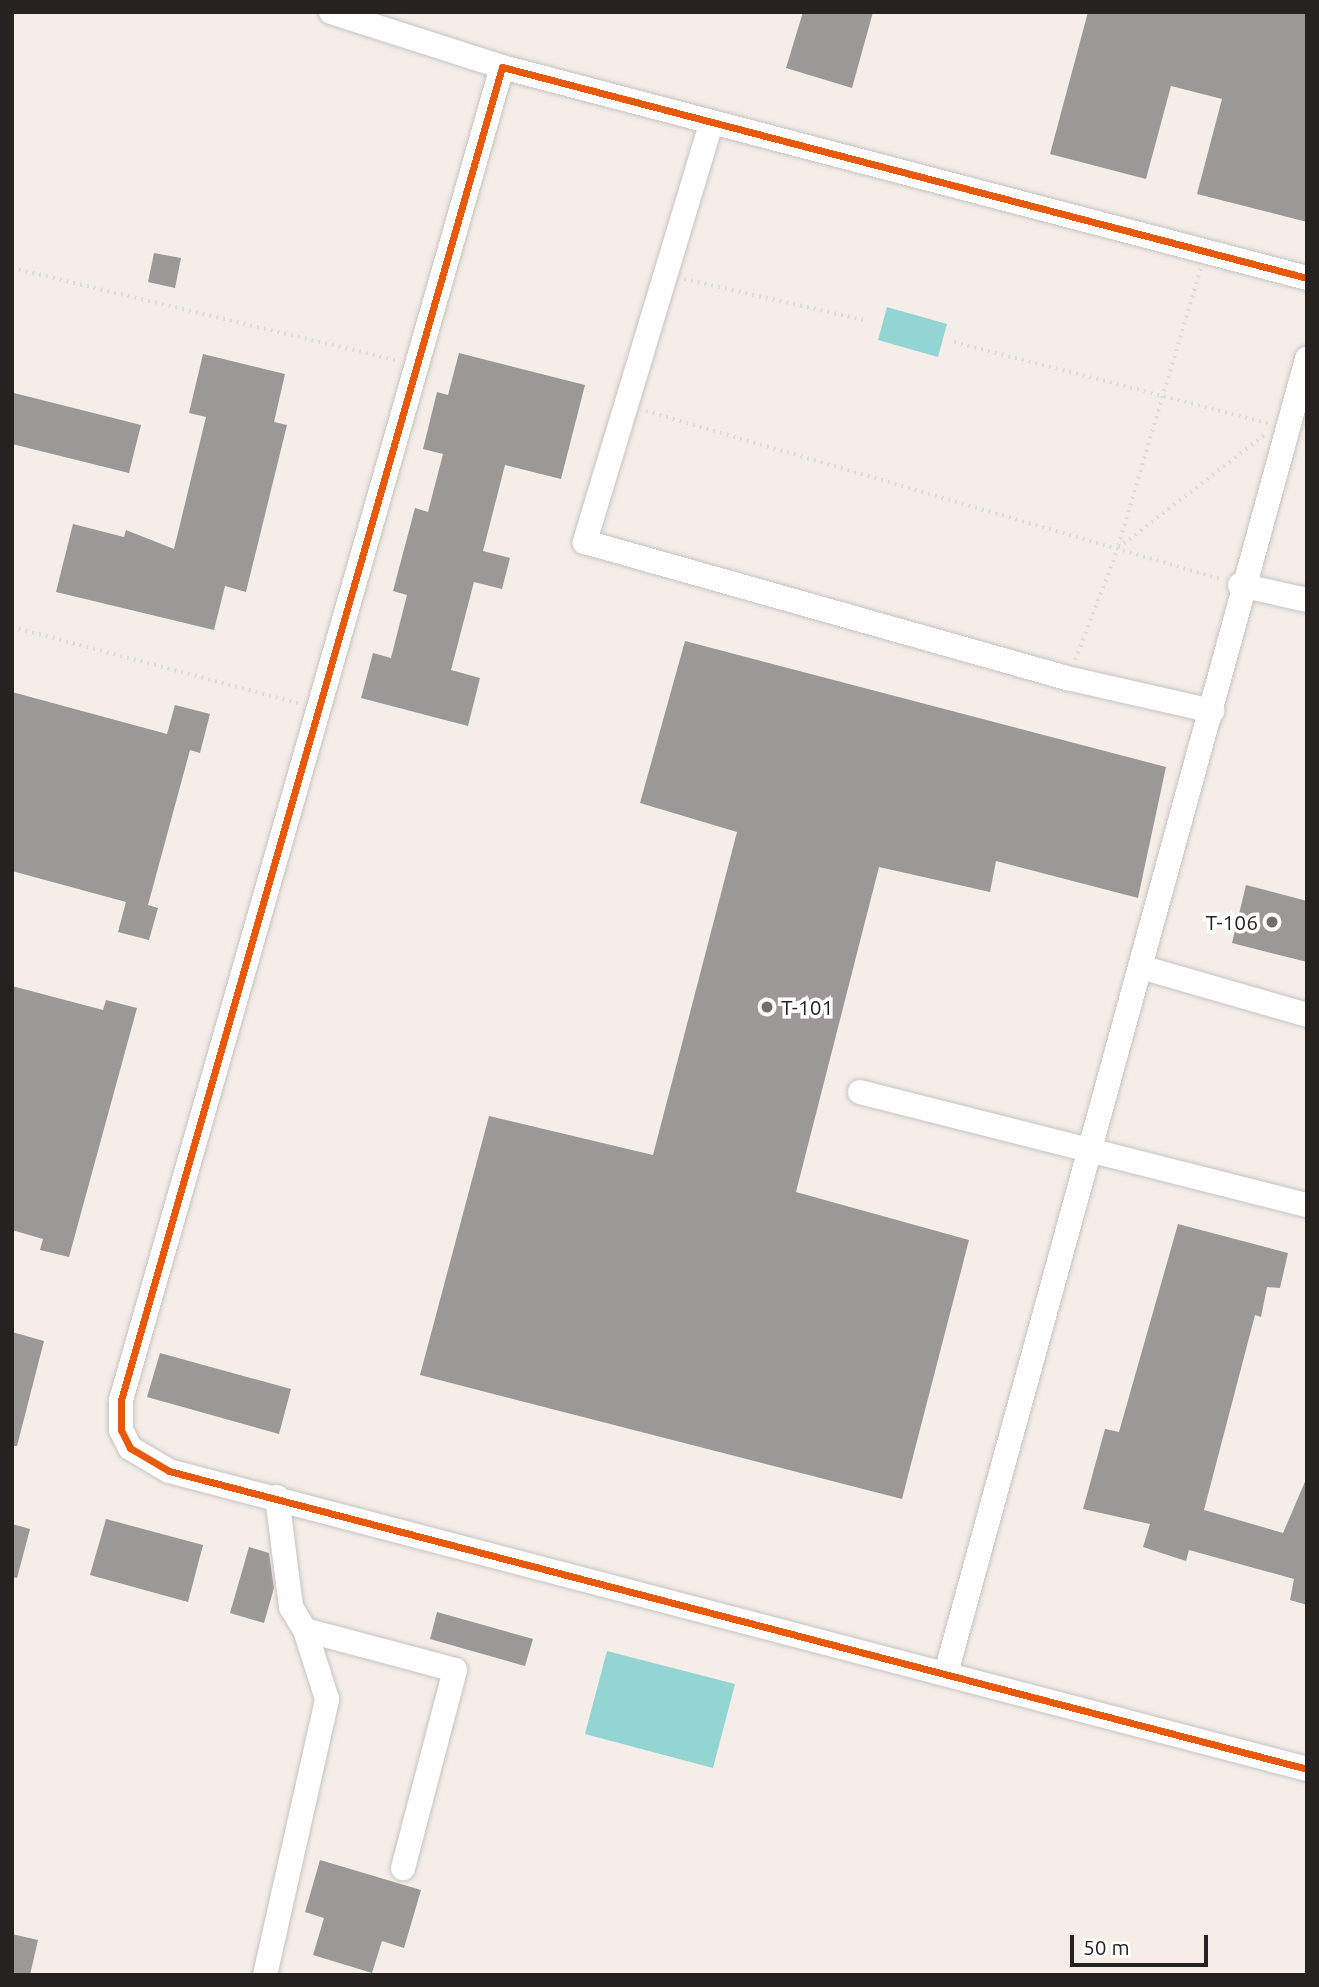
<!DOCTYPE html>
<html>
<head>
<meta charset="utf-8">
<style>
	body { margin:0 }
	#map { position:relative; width:1319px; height:1987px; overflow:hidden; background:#fdfbf9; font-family:Ubuntu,sans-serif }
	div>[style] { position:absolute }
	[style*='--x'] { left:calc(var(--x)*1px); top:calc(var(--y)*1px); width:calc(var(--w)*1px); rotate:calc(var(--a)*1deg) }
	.built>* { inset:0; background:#f5ede8 }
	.water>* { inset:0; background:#93d5d2 }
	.building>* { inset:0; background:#9a9997 }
	.path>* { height:3.5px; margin-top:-1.75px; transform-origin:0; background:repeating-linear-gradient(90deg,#dedddd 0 2px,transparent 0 7px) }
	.roads { filter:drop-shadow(0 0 2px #c6c4c2) drop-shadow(0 0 2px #c6c4c2) }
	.minor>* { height:24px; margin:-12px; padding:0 12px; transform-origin:12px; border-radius:12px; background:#fffefe }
	.cycleway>* { height:7px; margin:-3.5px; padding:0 3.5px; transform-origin:3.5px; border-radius:3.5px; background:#e8590c }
	.dots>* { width:19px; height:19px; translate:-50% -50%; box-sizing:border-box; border:4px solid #fff; border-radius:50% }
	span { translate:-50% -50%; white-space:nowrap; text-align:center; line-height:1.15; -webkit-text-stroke:7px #fff; paint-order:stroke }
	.poi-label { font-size:21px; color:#252221 }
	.right { translate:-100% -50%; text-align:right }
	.left { translate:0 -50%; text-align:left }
	.frame { position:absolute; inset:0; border:14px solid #252221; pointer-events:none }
	.scale { position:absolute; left:1070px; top:1935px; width:138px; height:32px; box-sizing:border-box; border:4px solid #252221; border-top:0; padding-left:9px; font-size:21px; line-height:24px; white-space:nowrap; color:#252221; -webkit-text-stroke:5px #fff; paint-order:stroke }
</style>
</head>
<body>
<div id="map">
	<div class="built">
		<i style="clip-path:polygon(12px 12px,1307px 12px,1307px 1975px,12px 1975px)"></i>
	</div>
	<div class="water">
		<i style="clip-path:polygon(887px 307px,947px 324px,938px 357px,878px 340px)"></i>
		<i style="clip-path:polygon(607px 1651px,735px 1684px,713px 1768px,585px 1734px)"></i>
	</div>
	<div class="building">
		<i style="clip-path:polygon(803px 12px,873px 12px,852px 88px,786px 68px)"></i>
		<i style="clip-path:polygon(1088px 12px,1307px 12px,1307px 222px,1197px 194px,1222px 99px,1171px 86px,1146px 179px,1050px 154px)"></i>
		<i style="clip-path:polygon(154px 253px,181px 258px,175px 288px,148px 282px)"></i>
		<i style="clip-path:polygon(459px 353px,585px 385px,561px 479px,505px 465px,483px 551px,510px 558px,502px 589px,474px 582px,451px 670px,480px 678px,468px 726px,361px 698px,373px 653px,391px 658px,407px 595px,393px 591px,415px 508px,428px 512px,443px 454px,423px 449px,437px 392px,448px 395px)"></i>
		<i style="clip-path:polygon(203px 354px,285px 374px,274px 422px,287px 425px,246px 592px,225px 586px,214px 630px,56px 592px,73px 524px,124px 537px,126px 530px,174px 549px,206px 417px,189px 413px)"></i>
		<i style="clip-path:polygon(14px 393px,141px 425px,129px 473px,12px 444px)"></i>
		<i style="clip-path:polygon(685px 641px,1166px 767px,1138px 898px,996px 861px,990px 892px,879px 867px,796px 1192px,969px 1240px,902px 1499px,420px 1375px,489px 1116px,653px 1155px,737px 832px,640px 803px)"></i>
		<i style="clip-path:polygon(12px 692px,167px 734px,175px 705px,210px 714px,200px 753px,190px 750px,148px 905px,158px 908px,149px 940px,118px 932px,126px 902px,12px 871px)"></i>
		<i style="clip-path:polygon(1246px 885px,1307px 901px,1307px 962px,1232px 943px)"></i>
		<i style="clip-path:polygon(12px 986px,103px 1010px,106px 1000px,137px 1008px,69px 1257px,40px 1250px,43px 1239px,12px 1230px)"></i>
		<i style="clip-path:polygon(1178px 1224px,1288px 1253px,1280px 1288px,1267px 1287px,1261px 1317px,1255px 1315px,1204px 1510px,1283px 1533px,1307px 1477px,1307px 1605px,1290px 1600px,1294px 1579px,1189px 1550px,1186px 1561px,1143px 1547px,1150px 1524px,1083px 1509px,1105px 1429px,1119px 1432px)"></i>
		<i style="clip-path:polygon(12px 1332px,44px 1341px,17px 1446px,12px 1446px)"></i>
		<i style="clip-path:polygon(160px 1353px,291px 1389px,279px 1434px,147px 1397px)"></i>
		<i style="clip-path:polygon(106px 1519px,203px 1545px,188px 1602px,90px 1575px)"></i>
		<i style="clip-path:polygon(12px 1524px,30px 1529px,17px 1578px,12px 1577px)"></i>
		<i style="clip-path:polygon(249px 1547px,269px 1553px,274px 1588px,264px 1623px,230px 1613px)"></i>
		<i style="clip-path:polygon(437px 1612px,533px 1639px,525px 1666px,430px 1639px)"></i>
		<i style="clip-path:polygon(320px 1860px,421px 1890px,404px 1948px,382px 1941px,372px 1973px,313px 1955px,324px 1918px,305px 1912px)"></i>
		<i style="clip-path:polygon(12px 1934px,38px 1940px,30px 1975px,12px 1975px)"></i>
	</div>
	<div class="path">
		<i style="--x:12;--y:268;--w:397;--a:13.5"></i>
		<i style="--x:1201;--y:269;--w:291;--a:106.6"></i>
		<i style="--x:1118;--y:548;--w:185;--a:-37.7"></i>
		<i style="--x:684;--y:279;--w:184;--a:12.9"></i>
		<i style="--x:954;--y:342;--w:326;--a:14.5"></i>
		<i style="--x:646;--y:411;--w:598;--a:16.31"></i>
		<i style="--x:12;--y:627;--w:296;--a:14.9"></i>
		<i style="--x:1075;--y:660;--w:120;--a:-69"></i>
	</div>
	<div class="roads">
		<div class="minor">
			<i style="--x:331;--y:12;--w:180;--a:17.8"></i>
			<i style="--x:711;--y:124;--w:437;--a:106.8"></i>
			<i style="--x:585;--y:542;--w:501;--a:15.76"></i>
			<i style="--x:1067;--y:678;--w:149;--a:12.8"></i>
			<i style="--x:1307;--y:278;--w:832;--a:-165.31"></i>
			<i style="--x:502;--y:67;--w:1386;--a:105.95"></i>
			<i style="--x:121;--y:1400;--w:30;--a:90"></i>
			<i style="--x:121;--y:1430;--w:20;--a:63"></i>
			<i style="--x:130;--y:1448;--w:45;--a:30.5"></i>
			<i style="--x:169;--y:1471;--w:1176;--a:14.67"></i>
			<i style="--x:1240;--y:585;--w:69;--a:12.6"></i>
			<i style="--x:1141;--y:967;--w:173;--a:16.1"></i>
			<i style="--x:860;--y:1092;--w:461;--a:14.2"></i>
			<i style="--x:277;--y:1497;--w:111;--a:82.7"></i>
			<i style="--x:291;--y:1607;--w:27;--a:59"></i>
			<i style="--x:305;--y:1630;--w:155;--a:14.9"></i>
			<i style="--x:455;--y:1670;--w:205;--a:104.7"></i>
			<i style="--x:946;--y:1673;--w:1363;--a:-74.64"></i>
			<i style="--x:265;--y:1975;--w:283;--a:-77.3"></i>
			<i style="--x:327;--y:1699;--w:72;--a:-107.7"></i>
		</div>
	</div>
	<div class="cycleway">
		<i style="--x:1307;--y:278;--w:832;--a:-165.31"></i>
		<i style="--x:502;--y:67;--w:1386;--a:105.95"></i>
		<i style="--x:121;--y:1400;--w:30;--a:90"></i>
		<i style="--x:121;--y:1430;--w:20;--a:63"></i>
		<i style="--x:130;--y:1448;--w:45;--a:30.5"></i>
		<i style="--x:169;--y:1471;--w:1176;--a:14.67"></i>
	</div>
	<div class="dots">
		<i style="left:1272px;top:922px;background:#716e6d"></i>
		<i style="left:767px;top:1007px;background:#716e6d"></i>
	</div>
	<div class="poi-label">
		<span class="right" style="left:1258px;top:922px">Т-106</span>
		<span class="left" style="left:781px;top:1007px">Т-101</span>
	</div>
	<div class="frame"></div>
	<div class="scale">50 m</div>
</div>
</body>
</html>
